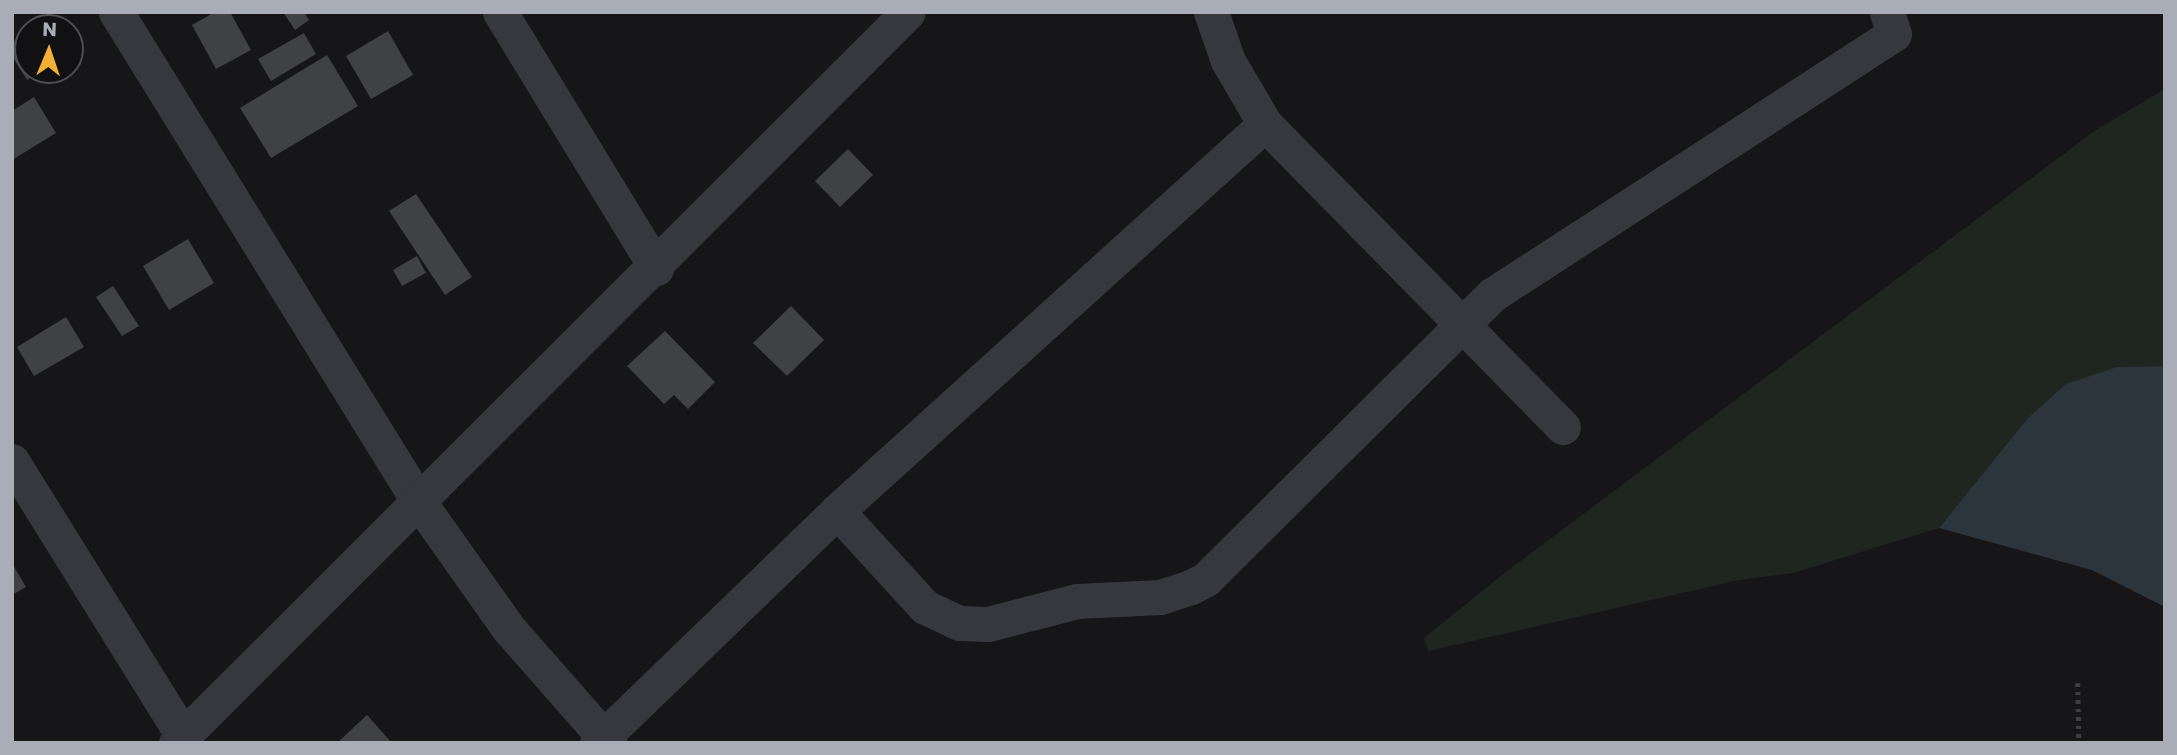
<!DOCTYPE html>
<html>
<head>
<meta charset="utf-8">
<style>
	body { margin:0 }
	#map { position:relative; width:2177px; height:755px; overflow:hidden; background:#161618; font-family:Poppins,sans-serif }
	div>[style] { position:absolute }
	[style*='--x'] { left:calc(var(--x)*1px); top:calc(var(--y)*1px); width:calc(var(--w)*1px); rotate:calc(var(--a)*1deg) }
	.green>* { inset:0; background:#1e261f }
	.water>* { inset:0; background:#2c353c }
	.building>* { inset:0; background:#404145 }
	.path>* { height:4.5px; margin-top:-2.25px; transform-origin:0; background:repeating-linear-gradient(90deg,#3d3f44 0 3.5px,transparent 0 8.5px) }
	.minor>* { height:35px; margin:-17.5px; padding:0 17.5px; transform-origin:17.5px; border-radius:17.5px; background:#37383d }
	span { translate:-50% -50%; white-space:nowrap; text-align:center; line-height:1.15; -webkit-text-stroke:6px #111113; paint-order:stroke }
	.frame { position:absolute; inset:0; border:14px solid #a8adb8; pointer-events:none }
	.north { position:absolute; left:14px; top:14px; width:70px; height:70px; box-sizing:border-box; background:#111113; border:2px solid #4d4f55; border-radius:50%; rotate:2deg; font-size:19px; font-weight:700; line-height:28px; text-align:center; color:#a8adb8 }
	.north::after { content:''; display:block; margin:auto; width:24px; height:32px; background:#f2b134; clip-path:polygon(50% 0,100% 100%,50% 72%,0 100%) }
</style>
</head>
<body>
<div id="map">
	<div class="green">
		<i style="clip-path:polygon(2165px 89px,2165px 366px,2117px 367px,2027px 419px,1939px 528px,1793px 573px,1739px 580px,1428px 651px,1424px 638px,1507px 571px,2097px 129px)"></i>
	</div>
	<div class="water">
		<i style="clip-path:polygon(2165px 366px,2165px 607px,2092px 570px,1939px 528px,2027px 419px,2066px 384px,2117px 367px)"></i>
	</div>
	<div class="building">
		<i style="clip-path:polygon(215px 12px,230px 12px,251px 50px,216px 69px,192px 25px)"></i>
		<i style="clip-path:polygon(283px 12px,304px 12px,309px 20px,295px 30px)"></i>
		<i style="clip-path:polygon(54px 17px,61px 28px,36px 28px)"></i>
		<i style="clip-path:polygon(388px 31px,413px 75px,371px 99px,346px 56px)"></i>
		<i style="clip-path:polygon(28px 33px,28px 70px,43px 70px,27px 80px,12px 56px,12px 43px)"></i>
		<i style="clip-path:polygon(304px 33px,316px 54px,271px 81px,258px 59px)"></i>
		<i style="clip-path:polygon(327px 55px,358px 106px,271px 158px,240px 108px)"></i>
		<i style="clip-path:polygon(34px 97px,56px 133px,12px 160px,12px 111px)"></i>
		<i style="clip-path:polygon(848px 149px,873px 175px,840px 207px,815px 181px)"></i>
		<i style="clip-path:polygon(416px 194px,472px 277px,445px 295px,389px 211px)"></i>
		<i style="clip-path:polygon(188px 239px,214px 283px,169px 310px,143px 266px)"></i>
		<i style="clip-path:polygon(417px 256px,426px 273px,402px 286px,393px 270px)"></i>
		<i style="clip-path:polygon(113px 286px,139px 326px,122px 336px,96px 297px)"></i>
		<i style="clip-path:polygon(791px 306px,824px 340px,787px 376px,753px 343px)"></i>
		<i style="clip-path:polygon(66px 317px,84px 347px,34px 376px,17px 347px)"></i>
		<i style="clip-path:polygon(665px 331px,715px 382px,688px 409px,674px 395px,664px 404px,627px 366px)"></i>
		<i style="clip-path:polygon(12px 563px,26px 587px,12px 595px)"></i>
		<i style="clip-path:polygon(367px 715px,392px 743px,337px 743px)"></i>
	</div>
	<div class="path">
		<i style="--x:2078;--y:683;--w:60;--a:89"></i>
	</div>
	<div class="minor">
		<i style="--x:116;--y:12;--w:576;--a:58.27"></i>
		<i style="--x:419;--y:502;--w:156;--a:54.7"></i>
		<i style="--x:509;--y:629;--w:152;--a:48.7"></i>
		<i style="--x:500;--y:12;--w:300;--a:58.6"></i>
		<i style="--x:1211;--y:12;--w:52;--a:70.9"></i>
		<i style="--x:1228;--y:61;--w:73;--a:59.6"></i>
		<i style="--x:1265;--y:124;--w:425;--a:45.5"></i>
		<i style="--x:12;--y:461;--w:325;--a:58.1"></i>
		<i style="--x:837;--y:511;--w:130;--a:47.5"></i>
		<i style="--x:925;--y:607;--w:38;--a:25"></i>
		<i style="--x:960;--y:623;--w:28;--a:2"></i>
		<i style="--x:988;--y:624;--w:92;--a:-14.5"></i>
		<i style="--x:1077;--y:601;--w:83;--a:-2.8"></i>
		<i style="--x:1160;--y:597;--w:33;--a:-18"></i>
		<i style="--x:1191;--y:587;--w:17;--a:-28"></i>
		<i style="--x:1206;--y:579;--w:403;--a:-44.8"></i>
		<i style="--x:1492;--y:295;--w:479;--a:-33"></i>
		<i style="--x:1894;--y:34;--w:23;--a:-108"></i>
		<i style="--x:176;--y:743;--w:1034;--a:-44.96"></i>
		<i style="--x:597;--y:743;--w:334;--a:-44"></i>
		<i style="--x:837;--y:511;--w:577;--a:-42.12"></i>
	</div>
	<div class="frame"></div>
	<div class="north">N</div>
</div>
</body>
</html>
